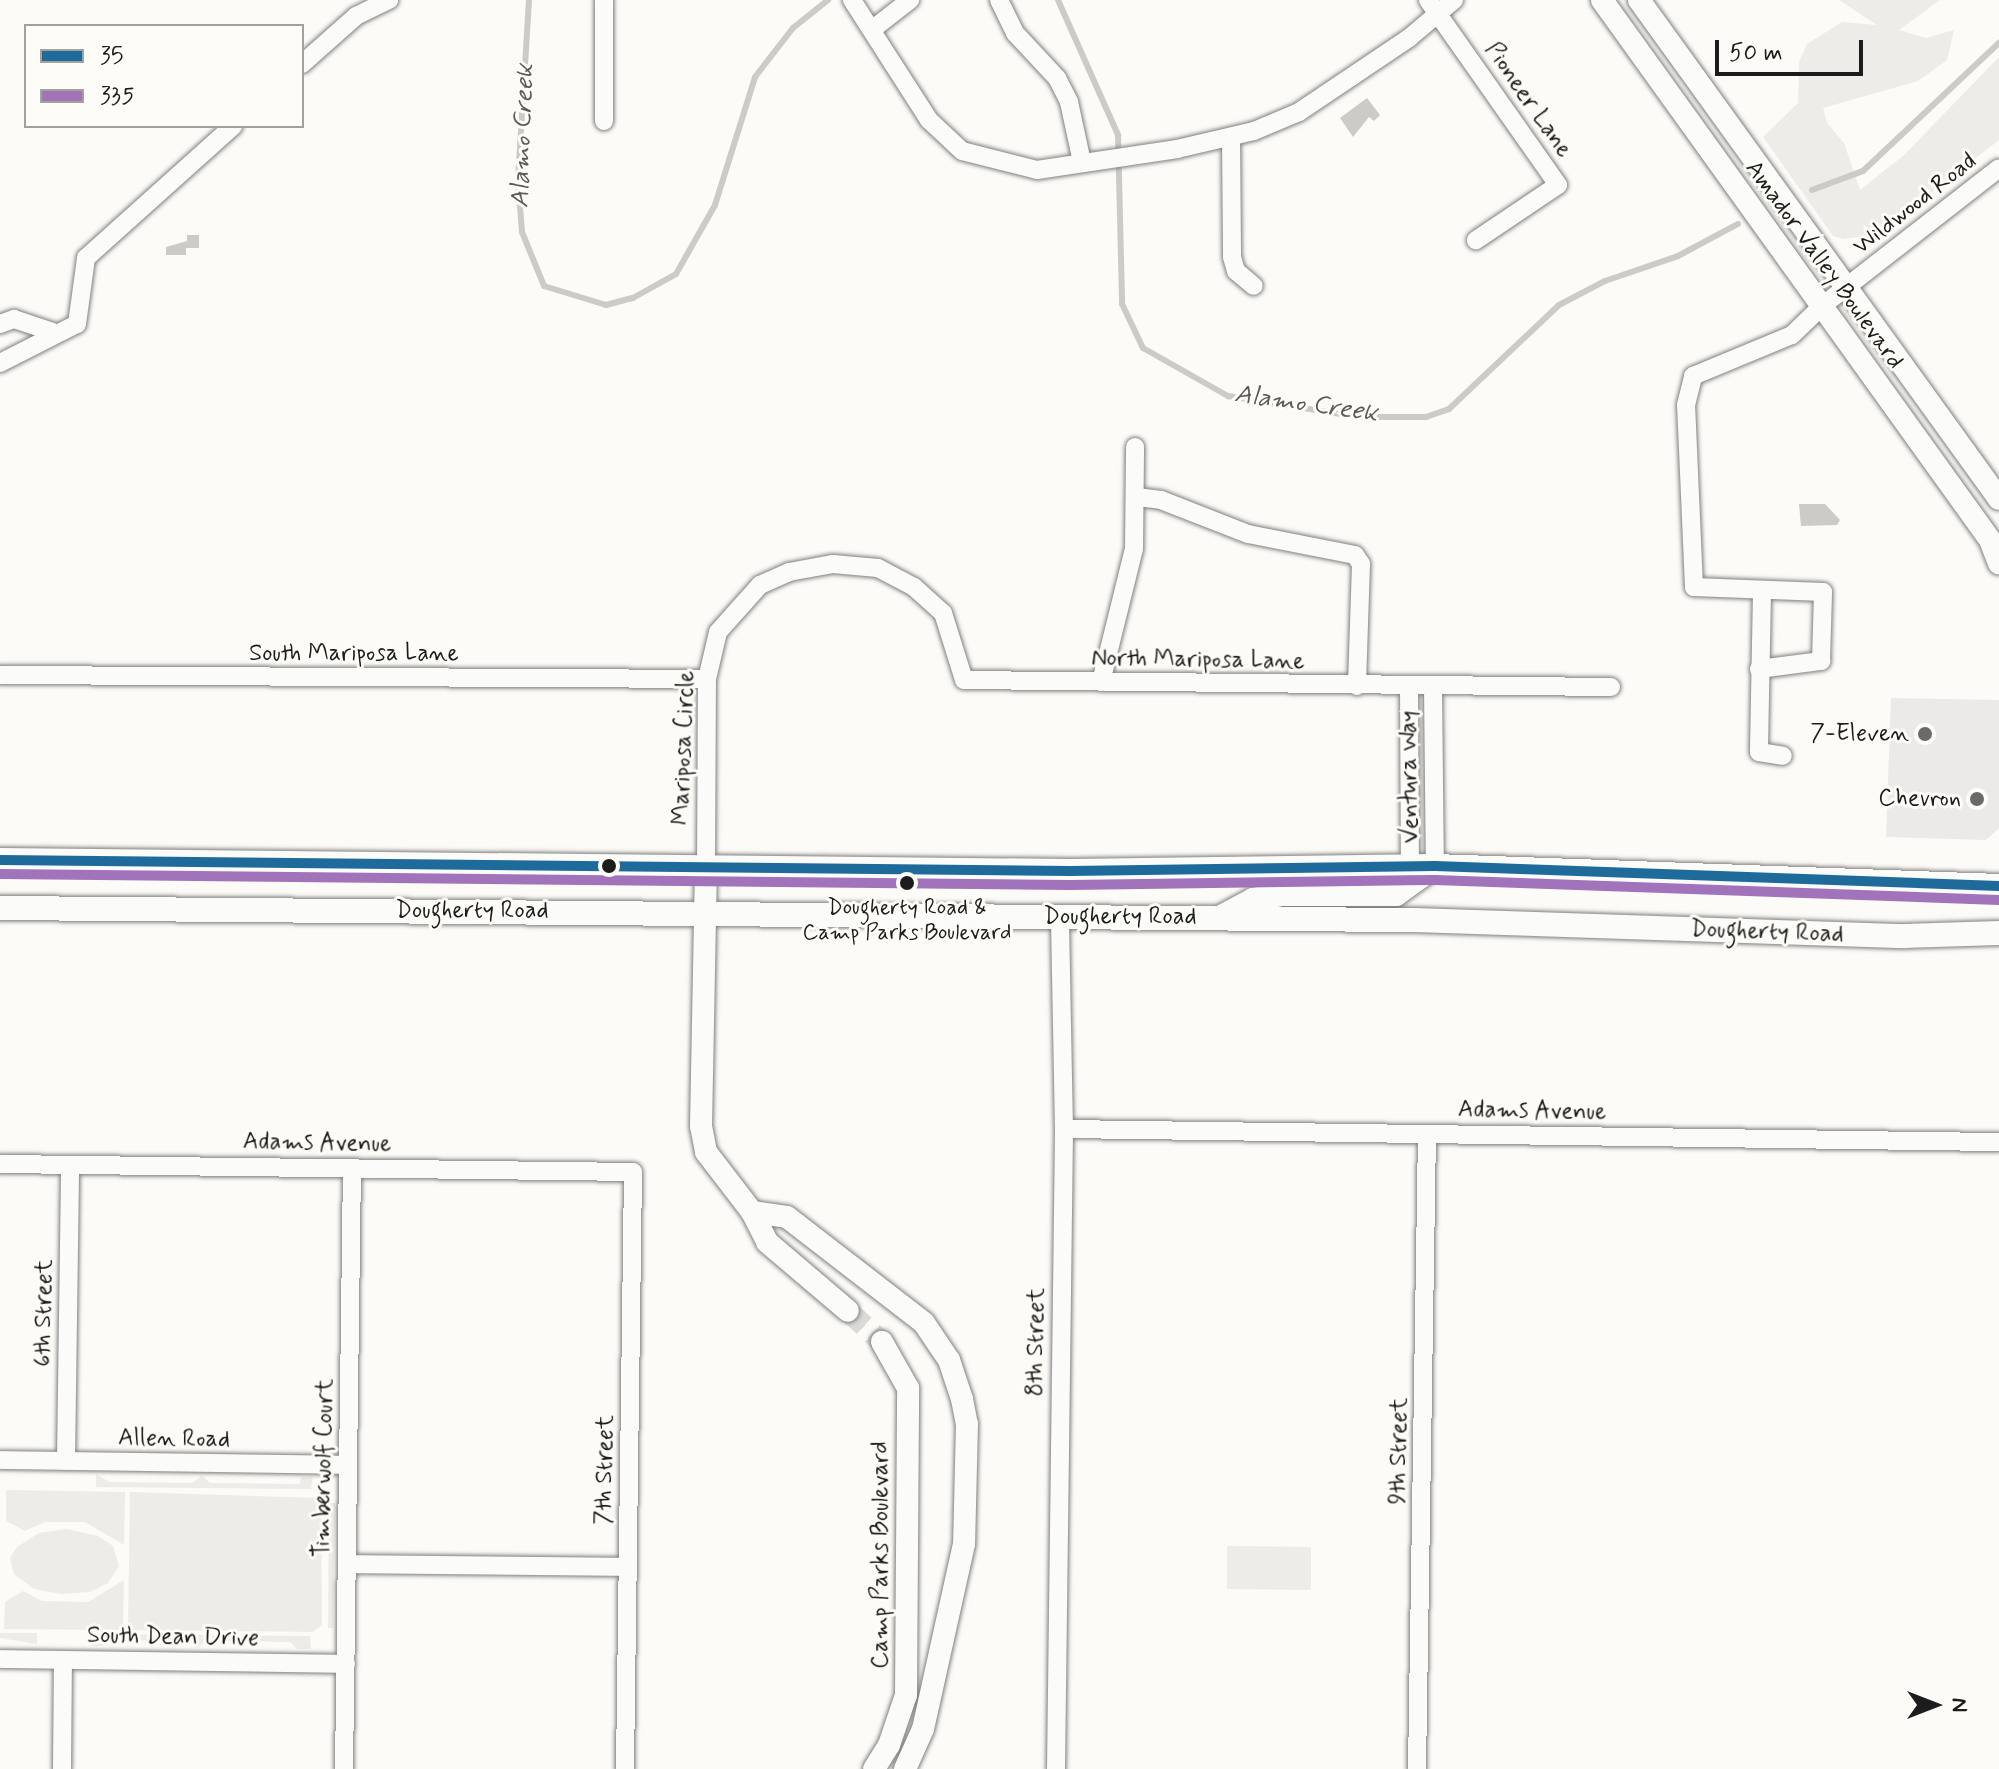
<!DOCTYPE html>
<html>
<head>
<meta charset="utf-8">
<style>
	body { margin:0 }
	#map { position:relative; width:1999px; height:1769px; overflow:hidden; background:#fcfbf8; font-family:Mynerve,sans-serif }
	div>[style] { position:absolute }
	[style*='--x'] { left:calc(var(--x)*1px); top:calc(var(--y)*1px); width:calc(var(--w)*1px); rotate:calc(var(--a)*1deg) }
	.built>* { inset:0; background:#ebeae8 }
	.green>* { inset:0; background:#edece8 }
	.water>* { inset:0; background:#cccbc7 }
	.stream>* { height:6px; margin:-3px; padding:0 3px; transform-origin:3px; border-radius:3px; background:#cccbc7 }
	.tertiary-tunnel>* { height:22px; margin-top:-11px; transform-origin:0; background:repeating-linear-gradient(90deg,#dadad7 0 22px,transparent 0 33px) }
	.roads { filter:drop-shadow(0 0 2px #81807f) drop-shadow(0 0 2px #81807f) }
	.minor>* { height:18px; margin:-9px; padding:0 9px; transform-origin:9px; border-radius:9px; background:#fbfbf9 }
	.tertiary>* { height:22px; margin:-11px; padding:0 11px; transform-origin:11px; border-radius:11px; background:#fbfbf9 }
	.secondary>* { height:24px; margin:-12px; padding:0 12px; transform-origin:12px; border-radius:12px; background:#fbfbf9 }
	.bus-1>* { height:10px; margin:-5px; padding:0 5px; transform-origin:5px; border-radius:5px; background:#1e6b9b }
	.bus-2>* { height:10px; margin:-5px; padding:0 5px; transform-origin:5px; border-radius:5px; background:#a173ba }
	.dots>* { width:22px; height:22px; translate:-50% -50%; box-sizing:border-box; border:4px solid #fdfcf7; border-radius:50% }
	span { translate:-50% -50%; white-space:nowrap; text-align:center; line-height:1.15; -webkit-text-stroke:6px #fdfcf7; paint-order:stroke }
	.bus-label { font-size:22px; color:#1c1c1c }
	.street-label { font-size:24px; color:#1c1c1c }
	.poi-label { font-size:24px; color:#1c1c1c }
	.right { translate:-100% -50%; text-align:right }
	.water-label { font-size:26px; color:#5a5a58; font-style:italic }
	.legend { position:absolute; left:24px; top:24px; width:280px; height:104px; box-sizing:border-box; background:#fdfcf7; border:2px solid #a3a29f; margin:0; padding:10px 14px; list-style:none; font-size:24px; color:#1c1c1c }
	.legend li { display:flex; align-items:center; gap:16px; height:40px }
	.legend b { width:40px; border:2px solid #a3a29f }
	.north { position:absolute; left:1895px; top:1665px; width:80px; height:80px; -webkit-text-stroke:6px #fdfcf7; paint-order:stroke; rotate:90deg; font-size:22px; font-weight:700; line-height:32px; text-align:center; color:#1c1c1c }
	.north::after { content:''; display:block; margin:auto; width:28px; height:36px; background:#1c1c1c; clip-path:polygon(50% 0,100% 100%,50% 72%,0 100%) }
	.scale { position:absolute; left:1715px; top:40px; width:148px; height:36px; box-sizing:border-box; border:4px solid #1c1c1c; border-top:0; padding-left:10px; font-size:24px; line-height:28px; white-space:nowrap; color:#1c1c1c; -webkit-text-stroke:6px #fdfcf7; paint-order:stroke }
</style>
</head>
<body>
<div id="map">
	<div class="built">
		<i style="clip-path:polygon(1891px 698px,1999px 700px,1999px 828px,1986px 840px,1886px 837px)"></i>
	</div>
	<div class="green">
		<i style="clip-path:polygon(1839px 0,1940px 0,1899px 30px,1926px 38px,1954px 30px,1947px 60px,1918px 81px,1823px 108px,1827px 123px,1844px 143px,1860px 190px,1903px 156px,1999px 57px,1999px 140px,1893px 223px,1866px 236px,1843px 239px,1833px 236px,1763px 137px,1798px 103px,1799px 62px,1807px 44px,1842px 22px,1877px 25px)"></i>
		<i style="clip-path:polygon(96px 1474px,109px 1482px,192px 1483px,202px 1476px,210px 1483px,300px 1484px,301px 1477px,313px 1477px,311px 1489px,96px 1487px)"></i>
		<i style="clip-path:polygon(6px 1490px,125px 1492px,124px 1545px,85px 1522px,45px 1522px,25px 1531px,6px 1521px)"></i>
		<i style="clip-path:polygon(130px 1492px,321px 1498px,322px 1625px,313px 1632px,128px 1630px)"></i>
		<i style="clip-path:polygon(329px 1503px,335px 1503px,333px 1628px,328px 1628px)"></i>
		<i style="clip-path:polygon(67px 1529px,98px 1536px,113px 1546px,119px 1566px,108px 1583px,90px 1592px,61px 1594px,34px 1589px,14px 1574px,10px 1558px,17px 1547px,39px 1533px)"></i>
		<i style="clip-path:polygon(1227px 1546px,1311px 1547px,1311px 1590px,1227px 1589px)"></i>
		<i style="clip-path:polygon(124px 1580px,123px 1630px,4px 1629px,5px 1602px,23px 1591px,42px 1601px,88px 1602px)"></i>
		<i style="clip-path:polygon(0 1633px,37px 1633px,37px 1644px,0 1638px)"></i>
		<i style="clip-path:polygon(93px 1634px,310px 1636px,311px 1649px,297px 1649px,290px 1642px,208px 1641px,196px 1648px,190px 1641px,107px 1640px,103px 1646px,92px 1646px)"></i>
	</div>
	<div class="water">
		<i style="clip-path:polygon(1367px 98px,1380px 115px,1374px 121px,1369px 117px,1353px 137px,1340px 118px)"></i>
		<i style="clip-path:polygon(187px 235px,199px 235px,199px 248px,186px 248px,186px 255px,166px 255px,166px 247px,187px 241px)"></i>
		<i style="clip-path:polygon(1799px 504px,1825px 504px,1840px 520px,1837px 525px,1801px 526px)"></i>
	</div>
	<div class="stream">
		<i style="--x:529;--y:0;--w:181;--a:93.5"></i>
		<i style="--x:518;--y:181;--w:51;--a:85.5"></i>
		<i style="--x:522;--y:232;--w:58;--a:67.8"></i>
		<i style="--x:544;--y:286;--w:65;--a:17"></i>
		<i style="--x:606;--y:305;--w:28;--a:-15"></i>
		<i style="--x:633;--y:298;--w:49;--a:-29.2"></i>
		<i style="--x:676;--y:274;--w:79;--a:-60.5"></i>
		<i style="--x:715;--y:205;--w:134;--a:-72.6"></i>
		<i style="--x:755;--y:77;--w:62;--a:-52.2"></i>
		<i style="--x:793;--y:28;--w:45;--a:-38.7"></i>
		<i style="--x:1058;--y:0;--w:148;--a:66"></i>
		<i style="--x:1118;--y:135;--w:169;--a:88.6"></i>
		<i style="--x:1122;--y:304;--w:49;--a:64.5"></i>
		<i style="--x:1143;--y:348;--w:98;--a:29.5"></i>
		<i style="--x:1228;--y:396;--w:133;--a:9.1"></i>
		<i style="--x:1359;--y:417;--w:67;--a:0"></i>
		<i style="--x:1426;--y:417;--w:24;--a:-19"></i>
		<i style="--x:1449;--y:409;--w:151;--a:-43.4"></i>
		<i style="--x:1559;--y:305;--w:52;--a:-27.6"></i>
		<i style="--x:1605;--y:281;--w:77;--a:-18.9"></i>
		<i style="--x:1678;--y:256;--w:68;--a:-28.1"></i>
		<i style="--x:1812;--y:190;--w:54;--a:-20.4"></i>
		<i style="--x:1863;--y:171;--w:187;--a:-43.3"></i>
	</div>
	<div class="tertiary-tunnel">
		<i style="--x:848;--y:1311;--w:46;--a:42.4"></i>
	</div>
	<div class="roads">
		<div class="minor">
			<i style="--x:852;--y:0;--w:143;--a:57.3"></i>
			<i style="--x:929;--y:120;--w:45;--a:43.2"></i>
			<i style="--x:962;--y:151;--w:77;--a:14.2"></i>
			<i style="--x:1037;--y:170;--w:142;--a:-8.5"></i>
			<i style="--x:1177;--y:149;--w:79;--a:-13.2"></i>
			<i style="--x:1254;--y:131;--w:49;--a:-22.9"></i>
			<i style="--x:1299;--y:112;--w:133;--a:-33.9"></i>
			<i style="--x:1409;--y:38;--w:59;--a:-40.2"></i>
			<i style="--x:999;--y:0;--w:37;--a:64"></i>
			<i style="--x:1015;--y:33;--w:62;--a:47"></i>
			<i style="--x:1057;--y:78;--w:27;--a:63"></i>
			<i style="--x:1069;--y:102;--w:61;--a:77.8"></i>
			<i style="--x:1428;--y:0;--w:226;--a:54.9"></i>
			<i style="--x:1558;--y:185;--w:99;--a:146.1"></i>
			<i style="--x:874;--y:28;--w:46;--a:-37.9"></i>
			<i style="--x:302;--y:64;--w:72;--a:-41.6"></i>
			<i style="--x:356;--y:16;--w:37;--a:-26"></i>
			<i style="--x:604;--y:121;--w:121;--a:-90"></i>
			<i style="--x:1231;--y:137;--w:120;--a:89.5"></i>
			<i style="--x:1232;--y:257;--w:15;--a:74"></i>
			<i style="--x:1236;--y:271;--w:23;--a:40"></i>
			<i style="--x:0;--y:324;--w:15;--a:-20"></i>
			<i style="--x:14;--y:319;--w:41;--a:18.4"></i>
			<i style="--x:0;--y:363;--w:86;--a:-26.9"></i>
			<i style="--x:77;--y:324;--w:67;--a:-82.2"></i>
			<i style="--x:86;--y:258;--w:198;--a:-41.9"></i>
			<i style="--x:1137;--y:497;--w:24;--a:7"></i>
			<i style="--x:1161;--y:500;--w:93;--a:21.3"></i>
			<i style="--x:1248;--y:534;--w:109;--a:11.1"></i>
			<i style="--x:1355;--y:555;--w:11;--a:56"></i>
			<i style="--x:1361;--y:564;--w:122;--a:91.9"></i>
			<i style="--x:1762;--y:592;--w:160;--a:91.1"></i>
			<i style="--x:1759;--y:752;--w:24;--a:9"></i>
			<i style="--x:1759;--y:669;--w:63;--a:-7.4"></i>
			<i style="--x:1821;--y:661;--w:69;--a:-88.3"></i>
			<i style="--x:1823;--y:592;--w:129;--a:-177.8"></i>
			<i style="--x:1694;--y:587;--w:182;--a:-92.5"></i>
			<i style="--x:1686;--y:405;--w:30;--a:-76"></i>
			<i style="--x:1693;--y:376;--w:107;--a:-22.5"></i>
			<i style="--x:1792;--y:335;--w:42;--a:-44"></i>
			<i style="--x:1822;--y:306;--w:224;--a:-37.9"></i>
			<i style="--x:0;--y:675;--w:707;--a:0.32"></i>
			<i style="--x:1101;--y:682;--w:137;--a:-76.1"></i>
			<i style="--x:1134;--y:549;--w:102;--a:-89.4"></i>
			<i style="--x:1409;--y:687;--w:179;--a:89.7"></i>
			<i style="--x:1433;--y:687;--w:179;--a:89.4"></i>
			<i style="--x:706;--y:866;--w:187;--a:-89.7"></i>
			<i style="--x:707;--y:679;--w:48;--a:-76.8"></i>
			<i style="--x:718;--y:632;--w:63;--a:-48.2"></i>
			<i style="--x:760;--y:585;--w:32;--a:-24"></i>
			<i style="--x:789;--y:572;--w:45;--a:-10.3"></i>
			<i style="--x:833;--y:564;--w:45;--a:5.1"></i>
			<i style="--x:878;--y:568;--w:41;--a:27.8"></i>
			<i style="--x:914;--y:587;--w:39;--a:42"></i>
			<i style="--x:943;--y:613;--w:70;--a:72.6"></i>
			<i style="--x:964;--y:680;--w:647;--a:0.62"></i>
			<i style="--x:1064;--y:1129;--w:935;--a:0.8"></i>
			<i style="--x:0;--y:1164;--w:633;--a:0.72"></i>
			<i style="--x:633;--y:1172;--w:597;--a:90.77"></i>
			<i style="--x:0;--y:1460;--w:348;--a:0.8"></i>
			<i style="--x:66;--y:1461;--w:296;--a:-89.2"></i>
			<i style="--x:347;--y:1564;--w:281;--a:0.6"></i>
			<i style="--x:0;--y:1659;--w:346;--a:0.8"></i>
			<i style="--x:62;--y:1769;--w:109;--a:-89.5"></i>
			<i style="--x:344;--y:1769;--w:601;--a:-89.24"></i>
			<i style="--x:1056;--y:1769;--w:640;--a:-89.28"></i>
			<i style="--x:1064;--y:1129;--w:213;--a:-91.1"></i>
			<i style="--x:1417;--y:1769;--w:635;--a:-89.1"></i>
		</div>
		<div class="tertiary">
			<i style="--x:1602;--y:0;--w:665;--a:54.3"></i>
			<i style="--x:1990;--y:540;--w:25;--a:69"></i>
			<i style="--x:1639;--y:0;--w:615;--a:54.19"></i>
			<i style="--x:706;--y:866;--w:260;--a:91.1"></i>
			<i style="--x:701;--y:1126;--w:26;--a:79"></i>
			<i style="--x:706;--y:1152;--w:76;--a:52.5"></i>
			<i style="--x:752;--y:1212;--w:34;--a:63"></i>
			<i style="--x:767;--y:1242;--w:106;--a:40.4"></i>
			<i style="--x:752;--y:1212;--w:35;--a:8"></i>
			<i style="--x:787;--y:1217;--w:173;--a:37.7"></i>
			<i style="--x:924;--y:1323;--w:45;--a:56"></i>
			<i style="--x:949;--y:1360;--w:41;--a:71.6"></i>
			<i style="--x:962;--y:1399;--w:25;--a:79"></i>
			<i style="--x:967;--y:1424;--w:120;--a:91.4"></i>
			<i style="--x:964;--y:1544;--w:189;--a:102.5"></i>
			<i style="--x:923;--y:1729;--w:44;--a:114.2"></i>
			<i style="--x:874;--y:1769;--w:28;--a:-58"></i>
			<i style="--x:889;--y:1745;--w:53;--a:-71.2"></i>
			<i style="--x:906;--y:1695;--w:307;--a:-89.6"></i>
			<i style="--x:908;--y:1388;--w:53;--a:-119.5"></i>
		</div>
		<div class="secondary">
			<i style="--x:0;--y:860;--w:1070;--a:0.59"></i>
			<i style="--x:1070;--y:871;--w:365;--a:-0.8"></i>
			<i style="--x:1435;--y:866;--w:564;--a:2.03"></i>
			<i style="--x:0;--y:908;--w:1414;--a:0.49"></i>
			<i style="--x:1414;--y:920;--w:491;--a:1.9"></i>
			<i style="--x:1905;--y:936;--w:94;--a:-1.8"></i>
			<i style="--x:1223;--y:916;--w:34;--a:-28"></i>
			<i style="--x:1253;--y:900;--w:29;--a:-12"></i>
			<i style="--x:1281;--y:894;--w:115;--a:0"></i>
			<i style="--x:1396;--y:894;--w:48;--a:-35.7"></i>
		</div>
	</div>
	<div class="bus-1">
		<i style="--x:0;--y:860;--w:1070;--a:0.59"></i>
		<i style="--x:1070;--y:871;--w:365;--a:-0.8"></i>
		<i style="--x:1435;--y:866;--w:564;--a:2.03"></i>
	</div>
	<div class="bus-2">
		<i style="--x:0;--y:874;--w:1070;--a:0.59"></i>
		<i style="--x:1070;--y:885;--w:365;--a:-0.8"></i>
		<i style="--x:1435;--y:880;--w:564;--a:2.03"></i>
	</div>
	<div class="dots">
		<i style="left:1925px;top:734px;background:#6a6a69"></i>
		<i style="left:1977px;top:799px;background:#6a6a69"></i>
		<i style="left:609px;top:866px;background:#1c1c1c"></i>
		<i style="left:907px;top:883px;background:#1c1c1c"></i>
	</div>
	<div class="bus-label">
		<span style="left:907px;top:921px">Dougherty Road &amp;<br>Camp Parks Boulevard</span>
	</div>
	<div class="street-label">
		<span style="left:1528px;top:100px;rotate:55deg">Pioneer Lane</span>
		<span style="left:1915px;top:204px;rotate:-38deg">Wildwood Road</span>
		<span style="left:1824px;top:265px;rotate:54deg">Amador Valley Boulevard</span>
		<span style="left:354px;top:654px">South Mariposa Lane</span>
		<span style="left:1198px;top:660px;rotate:1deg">North Mariposa Lane</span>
		<span style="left:684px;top:748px;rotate:-88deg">Mariposa Circle</span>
		<span style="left:1410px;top:777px;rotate:-91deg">Ventura Way</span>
		<span style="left:472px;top:911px">Dougherty Road</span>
		<span style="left:1120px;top:917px">Dougherty Road</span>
		<span style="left:1767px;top:932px;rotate:2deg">Dougherty Road</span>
		<span style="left:1532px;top:1111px;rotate:1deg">Adams Avenue</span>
		<span style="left:317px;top:1143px;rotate:1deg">Adams Avenue</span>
		<span style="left:44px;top:1313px;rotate:-89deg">6th Street</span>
		<span style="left:1036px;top:1342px;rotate:-89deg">8th Street</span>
		<span style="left:174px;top:1439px;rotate:1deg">Allen Road</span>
		<span style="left:1399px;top:1451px;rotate:-89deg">9th Street</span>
		<span style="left:324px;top:1468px;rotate:-89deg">Timberwolf Court</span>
		<span style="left:605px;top:1470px;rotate:-89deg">7th Street</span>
		<span style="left:881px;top:1555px;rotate:-90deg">Camp Parks Boulevard</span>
		<span style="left:173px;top:1637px;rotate:1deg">South Dean Drive</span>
	</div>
	<div class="poi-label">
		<span class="right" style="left:1909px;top:734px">7-Eleven</span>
		<span class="right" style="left:1961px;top:799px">Chevron</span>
	</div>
	<div class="water-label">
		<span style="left:524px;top:136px;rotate:-88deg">Alamo Creek</span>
		<span style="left:1306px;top:405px;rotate:8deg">Alamo Creek</span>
	</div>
	<ul class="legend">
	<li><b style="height:10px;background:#1e6b9b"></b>35</li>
	<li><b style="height:10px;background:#a173ba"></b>335</li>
	</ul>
	<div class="north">N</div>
	<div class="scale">50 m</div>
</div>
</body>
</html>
